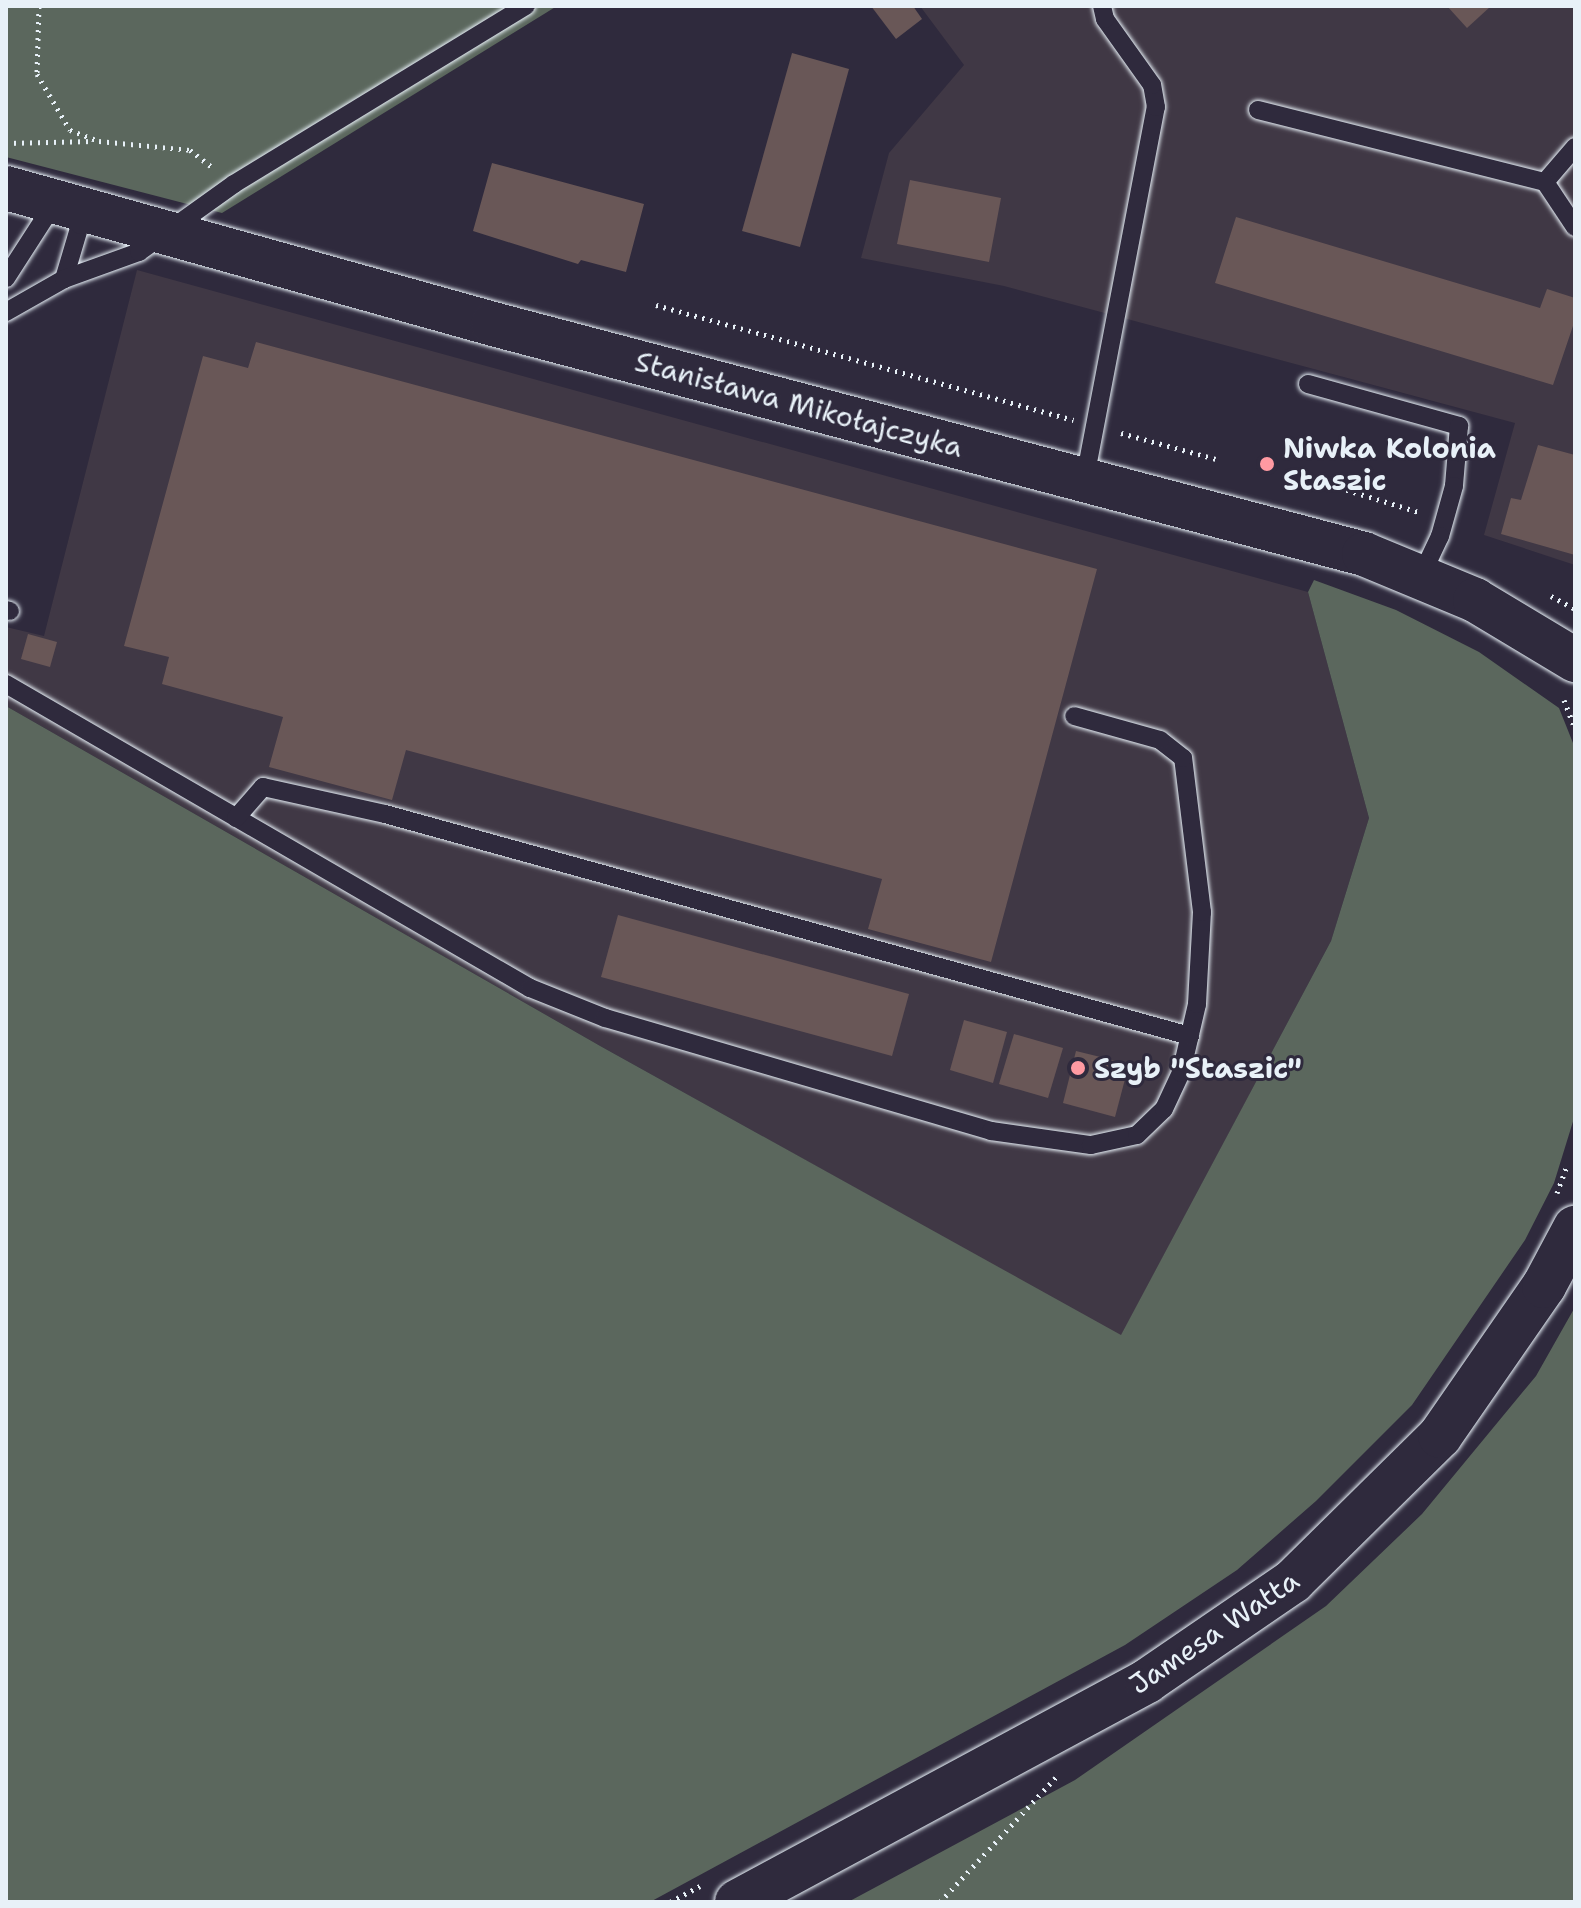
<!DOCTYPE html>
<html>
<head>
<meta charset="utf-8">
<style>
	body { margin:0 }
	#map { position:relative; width:1581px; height:1908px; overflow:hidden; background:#2f2a3d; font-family:"Shantell Sans",sans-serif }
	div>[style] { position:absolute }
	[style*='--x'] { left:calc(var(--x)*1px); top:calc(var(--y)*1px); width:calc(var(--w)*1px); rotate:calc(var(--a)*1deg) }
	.built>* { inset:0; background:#403845 }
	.green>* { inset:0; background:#5b675d }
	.building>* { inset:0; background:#695757 }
	.path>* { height:5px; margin-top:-2.5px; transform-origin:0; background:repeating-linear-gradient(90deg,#e8f1f8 0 2px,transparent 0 8px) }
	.roads { filter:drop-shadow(0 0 2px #e8f1f8) drop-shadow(0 0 2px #e8f1f8) }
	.service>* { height:18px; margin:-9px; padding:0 9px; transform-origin:9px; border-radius:9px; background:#2f2a3d }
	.tertiary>* { height:44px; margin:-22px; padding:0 22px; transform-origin:22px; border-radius:22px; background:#2f2a3d }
	.dots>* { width:22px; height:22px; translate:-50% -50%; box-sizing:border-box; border:4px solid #2f2a3d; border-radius:50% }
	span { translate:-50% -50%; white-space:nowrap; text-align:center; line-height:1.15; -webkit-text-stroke:6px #2f2a3d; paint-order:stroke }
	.street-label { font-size:28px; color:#e8f1f8 }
	.poi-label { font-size:28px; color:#e8f1f8; font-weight:700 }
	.left { translate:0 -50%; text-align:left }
	.frame { position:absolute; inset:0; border:8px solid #e8f1f8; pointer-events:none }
</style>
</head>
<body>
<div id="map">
	<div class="built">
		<i style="clip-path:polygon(920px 6px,1575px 6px,1575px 565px,1484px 535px,1515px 423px,1004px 286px,861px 258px,889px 153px,964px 65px)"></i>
		<i style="clip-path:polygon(137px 270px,1308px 592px,1369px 818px,1331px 941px,1121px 1336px,602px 1047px,6px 706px,6px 627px,44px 636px)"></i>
	</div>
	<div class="green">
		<i style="clip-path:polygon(6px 6px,557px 6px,222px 213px,6px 157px)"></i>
		<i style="clip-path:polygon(1314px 580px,1396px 610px,1479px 652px,1559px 708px,1575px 748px,1575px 1115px,1554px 1183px,1525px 1240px,1412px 1405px,1316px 1501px,1237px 1570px,1125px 1645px,650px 1902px,6px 1902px,6px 706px,602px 1047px,1121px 1335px,1331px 941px,1369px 818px,1308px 592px)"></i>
		<i style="clip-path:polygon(1575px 1307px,1575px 1902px,848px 1902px,1075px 1780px,1326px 1606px,1422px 1514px,1536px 1376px)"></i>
	</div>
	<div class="building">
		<i style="clip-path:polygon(871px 6px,913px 6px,922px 19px,896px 39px)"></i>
		<i style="clip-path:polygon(1447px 6px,1491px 6px,1467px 28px)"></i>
		<i style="clip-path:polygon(792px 53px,849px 69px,800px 247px,742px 231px)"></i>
		<i style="clip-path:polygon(492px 163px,644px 204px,626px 272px,581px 260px,578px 264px,473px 231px)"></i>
		<i style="clip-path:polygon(910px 180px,1001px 198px,989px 262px,897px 244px)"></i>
		<i style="clip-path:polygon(1236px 217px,1540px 308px,1547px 289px,1575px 298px,1575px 320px,1553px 385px,1215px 283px)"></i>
		<i style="clip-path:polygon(256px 342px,1097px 569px,991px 962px,868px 929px,882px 879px,406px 750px,392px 800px,269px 767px,283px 717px,162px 684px,169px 657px,124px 646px,203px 356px,248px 368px)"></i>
		<i style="clip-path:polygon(1538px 445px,1575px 455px,1575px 555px,1501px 534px,1511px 498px,1521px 500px)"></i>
		<i style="clip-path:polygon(28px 634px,57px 642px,50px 667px,21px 659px)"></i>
		<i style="clip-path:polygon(618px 915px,909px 994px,892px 1056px,601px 977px)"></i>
		<i style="clip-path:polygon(964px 1020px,1007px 1032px,993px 1083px,950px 1070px)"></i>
		<i style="clip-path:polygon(1014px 1034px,1063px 1048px,1048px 1098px,999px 1084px)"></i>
		<i style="clip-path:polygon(1076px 1051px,1129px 1064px,1115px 1117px,1063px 1103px)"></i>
	</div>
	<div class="path">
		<i style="--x:39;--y:6;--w:68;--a:91.7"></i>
		<i style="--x:37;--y:74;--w:65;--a:59.5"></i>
		<i style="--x:70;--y:130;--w:31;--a:21"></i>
		<i style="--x:99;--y:141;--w:91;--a:5.6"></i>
		<i style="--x:190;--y:150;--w:31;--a:38"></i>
		<i style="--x:6;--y:143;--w:88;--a:-1.3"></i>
		<i style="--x:656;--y:305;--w:433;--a:15.4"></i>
		<i style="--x:1121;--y:433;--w:98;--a:15.3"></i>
		<i style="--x:1331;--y:485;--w:92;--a:17.1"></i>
		<i style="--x:1551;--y:596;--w:27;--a:28"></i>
		<i style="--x:1564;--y:700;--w:30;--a:69"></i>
		<i style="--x:1557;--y:1193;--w:27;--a:-70"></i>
		<i style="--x:670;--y:1902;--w:34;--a:-28"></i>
		<i style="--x:940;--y:1902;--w:175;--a:-47.1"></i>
	</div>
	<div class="roads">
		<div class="service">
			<i style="--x:1258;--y:110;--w:296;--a:14.1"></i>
			<i style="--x:1575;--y:147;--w:46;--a:130.6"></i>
			<i style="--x:1545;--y:182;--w:54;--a:56.3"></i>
			<i style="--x:6;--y:278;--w:90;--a:-57.2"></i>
			<i style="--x:64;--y:279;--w:56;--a:-73.5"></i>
			<i style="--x:80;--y:225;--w:17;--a:-97"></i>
			<i style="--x:6;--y:312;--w:67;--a:-29.6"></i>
			<i style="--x:64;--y:279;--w:80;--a:-19.8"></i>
			<i style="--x:139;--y:252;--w:117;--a:-35.6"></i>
			<i style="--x:234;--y:184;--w:342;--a:-31.4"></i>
			<i style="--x:1308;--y:384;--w:157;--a:15.5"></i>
			<i style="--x:1459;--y:426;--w:60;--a:94.8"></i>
			<i style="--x:1454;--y:486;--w:52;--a:105.6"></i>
			<i style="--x:1440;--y:536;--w:42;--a:115.3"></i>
			<i style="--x:1085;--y:478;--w:378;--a:-79.2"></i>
			<i style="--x:1156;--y:107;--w:22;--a:-100"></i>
			<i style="--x:1152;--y:85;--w:81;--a:-125.5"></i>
			<i style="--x:1105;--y:19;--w:13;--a:-103"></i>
			<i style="--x:6;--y:610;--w:4;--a:14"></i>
			<i style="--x:6;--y:684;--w:606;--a:30.12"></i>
			<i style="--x:530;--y:988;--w:81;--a:21.8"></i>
			<i style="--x:605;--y:1018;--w:402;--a:16.3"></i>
			<i style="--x:991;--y:1131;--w:101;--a:8"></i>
			<i style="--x:1091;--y:1145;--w:47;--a:-12.3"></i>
			<i style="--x:1137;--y:1135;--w:37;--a:-44"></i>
			<i style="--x:1164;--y:1109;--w:40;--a:-65"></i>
			<i style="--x:1181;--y:1073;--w:71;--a:-76.9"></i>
			<i style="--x:1197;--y:1004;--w:92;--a:-86.9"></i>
			<i style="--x:1202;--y:912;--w:155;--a:-97"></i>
			<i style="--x:1183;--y:758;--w:29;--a:-142"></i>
			<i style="--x:1160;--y:740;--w:89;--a:-164.4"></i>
			<i style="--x:236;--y:818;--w:41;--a:-48.9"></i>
			<i style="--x:263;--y:787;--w:125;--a:12.5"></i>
			<i style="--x:385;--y:814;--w:835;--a:15.42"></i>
		</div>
		<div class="tertiary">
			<i style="--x:6;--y:188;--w:506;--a:15.6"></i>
			<i style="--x:493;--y:324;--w:901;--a:14.79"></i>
			<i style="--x:1364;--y:554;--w:120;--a:22.5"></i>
			<i style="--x:1475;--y:600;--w:117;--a:31"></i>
			<i style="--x:737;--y:1902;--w:466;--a:-28.3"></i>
			<i style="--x:1147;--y:1681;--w:177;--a:-34.4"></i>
			<i style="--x:1293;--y:1581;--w:206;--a:-44.6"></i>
			<i style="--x:1440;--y:1436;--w:183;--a:-55.3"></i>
			<i style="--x:1544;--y:1286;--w:66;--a:-61.9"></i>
		</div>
	</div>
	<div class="dots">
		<i style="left:1267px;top:464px;background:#ff9aa2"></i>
		<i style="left:1078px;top:1068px;background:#ff9aa2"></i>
	</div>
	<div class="street-label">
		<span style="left:799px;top:404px;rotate:15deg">Stanisława Mikołajczyka</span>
		<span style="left:1214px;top:1632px;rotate:-34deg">Jamesa Watta</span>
	</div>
	<div class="poi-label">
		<span class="left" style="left:1283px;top:464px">Niwka Kolonia<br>Staszic</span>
		<span class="left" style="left:1094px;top:1068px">Szyb "Staszic"</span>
	</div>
	<div class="frame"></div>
</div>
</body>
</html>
